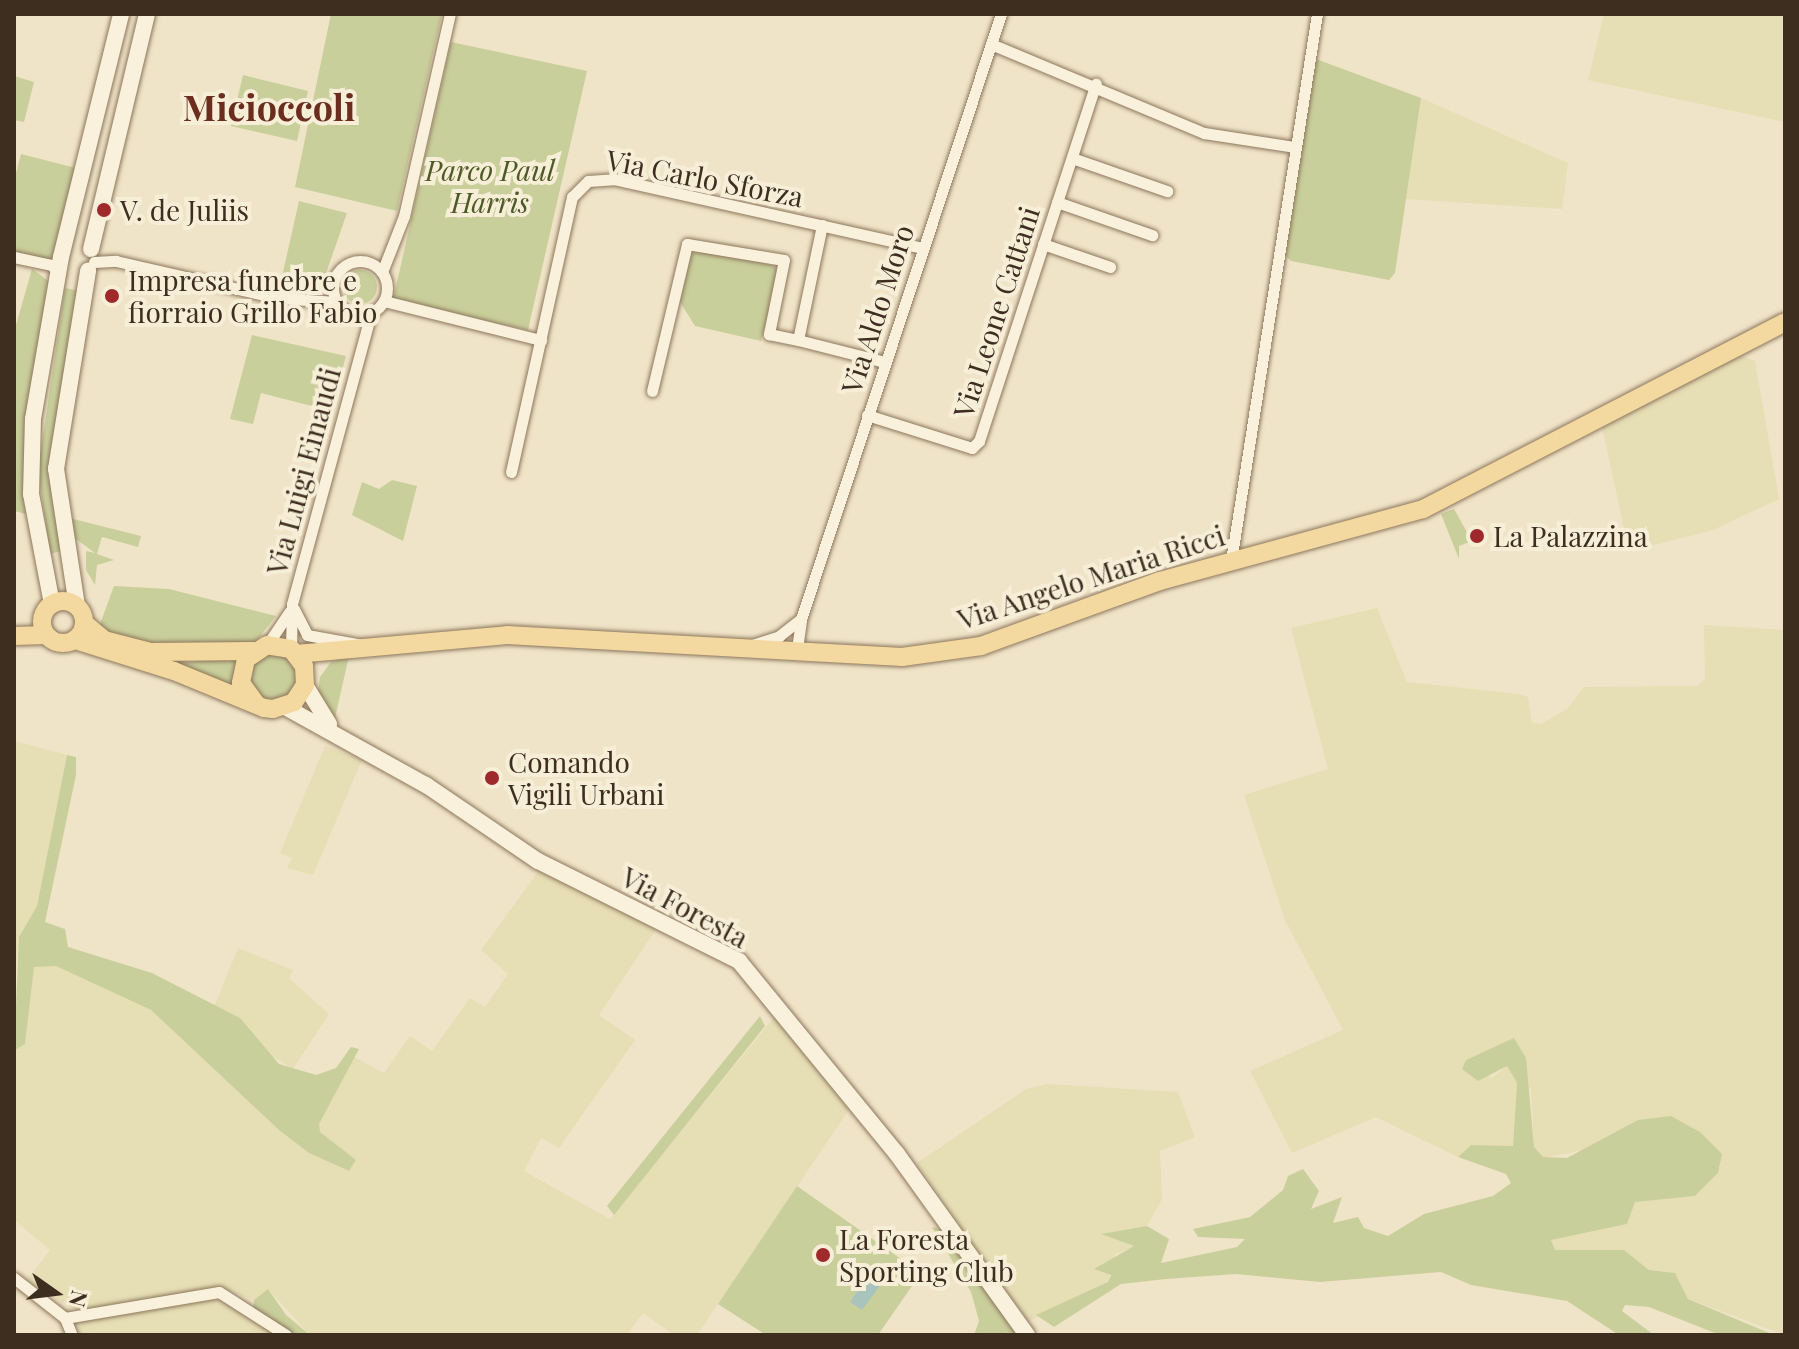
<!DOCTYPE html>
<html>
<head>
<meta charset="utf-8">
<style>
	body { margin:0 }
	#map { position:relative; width:1799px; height:1349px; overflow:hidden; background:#f0e4c8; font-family:"Playfair Display",serif }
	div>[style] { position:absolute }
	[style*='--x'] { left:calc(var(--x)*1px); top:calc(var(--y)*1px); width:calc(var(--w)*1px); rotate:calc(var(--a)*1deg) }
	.farmland>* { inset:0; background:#e6deb5 }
	.green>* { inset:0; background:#c9cf9b }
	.round { border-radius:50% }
	.water>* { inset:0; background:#a9c4bc }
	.roads { filter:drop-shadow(0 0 2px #8d765c) drop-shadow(0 0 2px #8d765c) }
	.minor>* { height:11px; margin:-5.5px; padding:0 5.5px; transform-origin:5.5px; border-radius:5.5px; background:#faf1dc }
	.minor>.ring { margin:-5.5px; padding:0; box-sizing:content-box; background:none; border:11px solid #faf1dc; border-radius:50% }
	.secondary>* { height:16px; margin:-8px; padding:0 8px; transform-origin:8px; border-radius:8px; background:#faf1dc }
	.primary>* { height:18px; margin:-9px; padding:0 9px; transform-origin:9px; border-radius:9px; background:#f3d9a0 }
	.primary>.ring { margin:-9px; padding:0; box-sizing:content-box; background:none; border:18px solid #f3d9a0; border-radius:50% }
	.dots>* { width:22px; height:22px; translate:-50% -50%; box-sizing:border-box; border:4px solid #f7eed8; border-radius:50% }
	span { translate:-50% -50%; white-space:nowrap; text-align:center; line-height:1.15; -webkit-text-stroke:8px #f7eed8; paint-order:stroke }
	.park-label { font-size:28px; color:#4d5a26; font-style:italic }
	.street-label { font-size:28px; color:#3d2e20 }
	.poi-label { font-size:28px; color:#3d2e20 }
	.left { translate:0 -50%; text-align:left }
	.district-label { font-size:36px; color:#6b2e1e; font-weight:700 }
	.frame { position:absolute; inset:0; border:16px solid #3d2e20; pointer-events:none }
	.north { position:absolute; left:16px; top:1253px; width:80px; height:80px; -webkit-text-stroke:6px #f7eed8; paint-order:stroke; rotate:104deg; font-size:22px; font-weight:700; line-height:32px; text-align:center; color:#3d2e20 }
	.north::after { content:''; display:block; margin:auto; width:28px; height:36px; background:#3d2e20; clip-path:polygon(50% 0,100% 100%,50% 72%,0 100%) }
</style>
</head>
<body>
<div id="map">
	<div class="farmland">
		<i style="clip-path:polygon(1604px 14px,1785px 16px,1785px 122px,1588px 80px)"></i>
		<i style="clip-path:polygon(1421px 98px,1568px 163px,1562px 209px,1406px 199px)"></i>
		<i style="clip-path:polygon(1738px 354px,1755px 361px,1779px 499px,1713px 530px,1629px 551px,1602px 427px)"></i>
		<i style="clip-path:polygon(1377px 608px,1407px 682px,1519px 694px,1528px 697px,1532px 723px,1541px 724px,1567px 709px,1584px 687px,1698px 686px,1705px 678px,1704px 625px,1785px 630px,1785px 1335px,1688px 1299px,1675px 1273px,1649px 1270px,1624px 1250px,1555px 1250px,1550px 1240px,1627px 1224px,1635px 1202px,1695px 1196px,1718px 1173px,1638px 1120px,1590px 1149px,1543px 1158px,1534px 1147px,1531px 1089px,1492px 1049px,1466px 1060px,1492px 1078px,1507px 1065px,1517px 1083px,1513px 1146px,1471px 1145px,1458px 1157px,1376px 1117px,1292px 1153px,1250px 1071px,1343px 1030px,1285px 920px,1244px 795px,1328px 769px,1291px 628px)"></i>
		<i style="clip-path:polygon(14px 741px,67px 755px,37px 906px,19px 937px,14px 999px)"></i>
		<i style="clip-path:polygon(325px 746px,362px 760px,313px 875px,287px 868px,292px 858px,280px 853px)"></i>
		<i style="clip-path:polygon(540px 869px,656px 929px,599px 1015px,635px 1040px,559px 1148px,541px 1138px,524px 1171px,610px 1219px,779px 1011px,854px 1102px,697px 1335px,674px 1335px,643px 1313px,627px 1335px,310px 1335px,268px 1289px,254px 1300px,221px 1288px,79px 1312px,26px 1281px,50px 1250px,14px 1220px,14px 1051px,25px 1044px,34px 966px,56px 966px,151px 1010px,279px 1130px,309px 1153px,349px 1171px,356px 1160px,319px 1132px,319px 1124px,354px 1057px,384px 1073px,410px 1036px,432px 1051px,470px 998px,485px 1007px,508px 974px,481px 950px)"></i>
		<i style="clip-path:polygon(238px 948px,293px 970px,289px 978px,329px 1014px,293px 1069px,260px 1048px,240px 1018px,214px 1007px)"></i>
		<i style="clip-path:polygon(1047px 1084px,1178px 1092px,1195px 1137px,1160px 1151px,1162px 1199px,1147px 1226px,1102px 1234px,1135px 1247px,1115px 1254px,1108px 1282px,1026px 1323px,917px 1163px,1026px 1089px)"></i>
		<i style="clip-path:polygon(207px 1299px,227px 1302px,274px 1335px,79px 1335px,79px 1321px)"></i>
	</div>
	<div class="green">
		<i style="clip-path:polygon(331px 14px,442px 14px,397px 211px,295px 187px)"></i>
		<i style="clip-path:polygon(451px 42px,587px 71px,528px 330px,393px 300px)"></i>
		<i style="clip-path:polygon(1308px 56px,1421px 98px,1395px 273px,1389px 280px,1291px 261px,1282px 252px)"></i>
		<i style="clip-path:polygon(243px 75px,308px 91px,297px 141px,231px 126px)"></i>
		<i style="clip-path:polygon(14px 76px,34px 82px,24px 122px,14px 120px)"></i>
		<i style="clip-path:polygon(21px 154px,76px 168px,52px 260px,14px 254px,14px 181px)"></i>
		<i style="clip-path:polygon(299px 201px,347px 213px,323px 282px,279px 290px)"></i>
		<i style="clip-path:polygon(700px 248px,774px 266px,779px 273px,761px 341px,695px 326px,680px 302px,691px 255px)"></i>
		<i style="clip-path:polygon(32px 269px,51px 283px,24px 464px,26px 514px,14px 511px,14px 332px)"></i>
		<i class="round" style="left:343px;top:270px;width:34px;height:34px"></i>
		<i style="clip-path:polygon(65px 288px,80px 291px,51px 486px,61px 551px,50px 554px,38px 470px)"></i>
		<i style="clip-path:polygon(252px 335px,346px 356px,331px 411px,261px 393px,253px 424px,230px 419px)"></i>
		<i style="clip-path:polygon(392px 480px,417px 486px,403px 541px,352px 515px,362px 482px,379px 489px)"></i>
		<i style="clip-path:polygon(1454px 509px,1472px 541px,1459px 546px,1459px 559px,1441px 514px)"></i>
		<i style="clip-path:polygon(69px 518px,141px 536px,138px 547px,102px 537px,97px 554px,114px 560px,97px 565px,95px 585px,86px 570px,86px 551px,95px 553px,72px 536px)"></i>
		<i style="clip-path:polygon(114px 586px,169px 589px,276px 616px,252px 646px,172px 647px,111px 638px,99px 627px)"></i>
		<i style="clip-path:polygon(270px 653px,287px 656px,300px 675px,292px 697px,263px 701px,249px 681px,254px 663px)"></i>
		<i style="clip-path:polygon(349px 656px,335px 718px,317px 697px,320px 677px,331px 662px)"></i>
		<i style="clip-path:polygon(241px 658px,236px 687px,175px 663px)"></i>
		<i style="clip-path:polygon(67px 755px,76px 757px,76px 775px,45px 922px,65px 929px,68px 947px,152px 973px,240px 1018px,279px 1064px,316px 1075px,336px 1068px,351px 1047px,359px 1049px,319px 1124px,320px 1132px,356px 1160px,349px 1171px,309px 1153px,279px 1130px,151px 1010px,56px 966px,34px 967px,25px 1044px,14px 1051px,19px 937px,37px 906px)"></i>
		<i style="clip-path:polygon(760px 1016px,765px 1026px,614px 1215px,607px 1206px)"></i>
		<i style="clip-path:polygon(1514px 1038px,1526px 1058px,1534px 1147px,1543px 1157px,1567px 1158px,1638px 1120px,1671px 1116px,1700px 1132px,1722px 1154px,1718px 1173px,1695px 1196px,1635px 1202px,1627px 1224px,1551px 1240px,1555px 1250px,1624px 1250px,1649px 1270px,1675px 1273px,1688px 1299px,1774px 1335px,1720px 1335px,1649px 1307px,1625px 1305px,1622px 1311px,1654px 1335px,1619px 1335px,1567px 1301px,1471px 1285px,1441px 1272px,1320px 1282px,1236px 1274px,1166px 1279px,1121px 1284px,1054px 1327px,1036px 1315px,1108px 1282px,1111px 1275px,1094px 1269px,1134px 1246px,1101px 1234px,1147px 1226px,1169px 1239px,1161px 1263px,1237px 1247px,1245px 1239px,1198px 1237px,1193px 1229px,1250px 1217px,1283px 1190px,1288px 1176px,1303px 1169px,1319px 1191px,1311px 1209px,1342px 1197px,1333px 1223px,1358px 1217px,1364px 1228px,1388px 1236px,1424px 1214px,1493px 1196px,1511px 1183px,1506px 1174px,1458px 1157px,1471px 1145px,1513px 1146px,1517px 1083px,1507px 1066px,1478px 1081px,1462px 1069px,1466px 1060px)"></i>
		<i style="clip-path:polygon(797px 1186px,921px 1273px,878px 1335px,766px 1335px,718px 1304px)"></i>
		<i style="clip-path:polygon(932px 1227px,940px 1229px,1019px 1335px,974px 1335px,979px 1321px,971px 1292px)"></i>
		<i style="clip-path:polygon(268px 1289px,286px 1315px,310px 1335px,274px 1335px,253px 1320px,254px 1300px)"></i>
	</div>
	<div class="water">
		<i style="clip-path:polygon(872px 1270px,885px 1279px,862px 1310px,850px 1302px)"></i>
	</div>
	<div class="roads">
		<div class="minor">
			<i style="--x:991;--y:44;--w:231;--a:22.7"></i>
			<i style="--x:1204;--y:133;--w:91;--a:8.8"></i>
			<i style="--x:1072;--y:158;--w:101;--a:19.2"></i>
			<i style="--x:1057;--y:202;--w:101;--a:19.2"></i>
			<i style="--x:822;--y:225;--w:117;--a:101.8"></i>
			<i style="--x:798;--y:340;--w:90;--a:14.2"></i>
			<i style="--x:1043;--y:244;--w:71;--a:18.9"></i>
			<i style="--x:14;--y:257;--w:39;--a:12"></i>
			<i style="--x:52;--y:265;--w:12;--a:55"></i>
			<i class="ring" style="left:333px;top:261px;width:43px;height:43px"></i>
			<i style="--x:94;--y:262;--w:22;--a:-3"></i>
			<i style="--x:116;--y:261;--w:166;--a:12.9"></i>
			<i style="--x:278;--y:298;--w:58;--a:3.9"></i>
			<i style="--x:382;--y:272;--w:60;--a:-68.6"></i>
			<i style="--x:404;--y:216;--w:207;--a:-77.2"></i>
			<i style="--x:384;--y:301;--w:162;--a:14"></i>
			<i style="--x:652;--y:391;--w:151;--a:-76.6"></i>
			<i style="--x:687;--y:244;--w:98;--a:9.4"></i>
			<i style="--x:784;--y:260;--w:76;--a:101.5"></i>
			<i style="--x:769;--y:334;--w:30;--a:12"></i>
			<i style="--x:867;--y:415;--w:110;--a:17.4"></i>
			<i style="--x:972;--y:448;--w:10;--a:-45"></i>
			<i style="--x:979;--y:441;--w:376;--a:-71.9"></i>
			<i style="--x:511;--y:472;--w:282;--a:-77.5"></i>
			<i style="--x:572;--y:197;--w:23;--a:-45"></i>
			<i style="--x:588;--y:181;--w:26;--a:-4"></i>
			<i style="--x:614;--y:179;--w:317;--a:12.6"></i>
			<i style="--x:1231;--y:561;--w:554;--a:-81.07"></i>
			<i style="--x:294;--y:609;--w:29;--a:63"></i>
			<i style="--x:307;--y:635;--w:56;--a:10.3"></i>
			<i style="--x:267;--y:645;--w:40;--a:-56"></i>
			<i style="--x:749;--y:646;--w:32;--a:-18"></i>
			<i style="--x:779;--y:636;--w:28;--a:-38"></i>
			<i style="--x:291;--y:649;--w:45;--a:-88.7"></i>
			<i style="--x:292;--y:604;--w:302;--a:-74.8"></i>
			<i style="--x:797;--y:649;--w:30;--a:-82"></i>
			<i style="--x:801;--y:619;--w:637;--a:-71.71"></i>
			<i style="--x:14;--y:1278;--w:65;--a:38.1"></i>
			<i style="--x:65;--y:1318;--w:156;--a:-9.6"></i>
			<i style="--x:219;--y:1292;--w:80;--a:32.7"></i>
			<i style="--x:65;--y:1318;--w:18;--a:68"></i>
		</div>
		<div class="secondary">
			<i style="--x:91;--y:249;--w:242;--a:-76.6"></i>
			<i style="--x:52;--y:604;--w:112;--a:-100.8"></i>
			<i style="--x:31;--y:494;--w:75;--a:-88.5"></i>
			<i style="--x:33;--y:419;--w:164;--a:-80.2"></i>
			<i style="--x:61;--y:257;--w:250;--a:-76.1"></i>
			<i style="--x:77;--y:606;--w:139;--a:-98.7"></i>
			<i style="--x:56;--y:469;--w:201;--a:-80.8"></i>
			<i style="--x:305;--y:685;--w:46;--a:58.4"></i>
			<i style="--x:285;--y:707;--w:161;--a:29"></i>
			<i style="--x:426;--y:785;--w:135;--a:34.2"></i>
			<i style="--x:538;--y:861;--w:225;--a:26.5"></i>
			<i style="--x:739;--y:961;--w:249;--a:50.7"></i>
			<i style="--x:897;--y:1154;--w:223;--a:54.3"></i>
		</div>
		<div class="primary">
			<i class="ring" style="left:42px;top:601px;width:24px;height:24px"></i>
			<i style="--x:84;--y:623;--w:26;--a:40"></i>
			<i style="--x:104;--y:640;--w:49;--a:14.3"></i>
			<i style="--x:151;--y:652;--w:102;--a:-0.6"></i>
			<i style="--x:14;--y:636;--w:32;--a:-2"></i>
			<i style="--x:75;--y:640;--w:104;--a:17.4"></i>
			<i style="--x:174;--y:671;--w:97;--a:22.3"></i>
			<i style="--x:264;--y:708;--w:9;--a:6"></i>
			<i style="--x:273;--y:709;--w:22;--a:-18"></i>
			<i style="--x:294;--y:702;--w:20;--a:-57"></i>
			<i style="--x:305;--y:685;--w:19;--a:-93"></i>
			<i style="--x:304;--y:666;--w:21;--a:-127"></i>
			<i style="--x:291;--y:649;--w:24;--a:-171"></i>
			<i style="--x:267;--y:645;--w:25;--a:146"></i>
			<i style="--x:246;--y:659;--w:25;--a:102"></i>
			<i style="--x:241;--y:683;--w:26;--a:54"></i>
			<i style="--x:296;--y:654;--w:212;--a:-5.1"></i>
			<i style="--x:507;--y:635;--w:396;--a:3.2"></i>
			<i style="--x:902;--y:657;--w:80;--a:-7.9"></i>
			<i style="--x:981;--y:646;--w:190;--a:-20"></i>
			<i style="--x:1160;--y:581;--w:273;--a:-15.3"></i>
			<i style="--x:1423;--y:509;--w:407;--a:-27.3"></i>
		</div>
	</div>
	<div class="dots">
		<i style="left:104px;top:210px;background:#9e2a2b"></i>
		<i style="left:112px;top:296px;background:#9e2a2b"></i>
		<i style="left:1477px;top:536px;background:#9e2a2b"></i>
		<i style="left:492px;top:778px;background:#9e2a2b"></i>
		<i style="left:823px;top:1255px;background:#9e2a2b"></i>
	</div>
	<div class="park-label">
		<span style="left:490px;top:186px">Parco Paul<br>Harris</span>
	</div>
	<div class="street-label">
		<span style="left:705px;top:178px;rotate:11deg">Via Carlo Sforza</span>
		<span style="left:877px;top:309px;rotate:-72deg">Via Aldo Moro</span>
		<span style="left:996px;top:312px;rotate:-72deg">Via Leone Cattani</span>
		<span style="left:303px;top:471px;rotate:-75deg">Via Luigi Einaudi</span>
		<span style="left:1091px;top:577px;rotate:-18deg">Via Angelo Maria Ricci</span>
		<span style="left:685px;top:907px;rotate:28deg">Via Foresta</span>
	</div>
	<div class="poi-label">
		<span class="left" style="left:120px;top:210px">V. de Juliis</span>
		<span class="left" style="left:128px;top:296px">Impresa funebre e<br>fiorraio Grillo Fabio</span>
		<span class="left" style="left:1493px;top:536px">La Palazzina</span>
		<span class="left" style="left:508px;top:778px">Comando<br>Vigili Urbani</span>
		<span class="left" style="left:839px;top:1255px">La Foresta<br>Sporting Club</span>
	</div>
	<div class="district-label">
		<span style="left:269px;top:107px">Micioccoli</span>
	</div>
	<div class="frame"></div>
	<div class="north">N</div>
</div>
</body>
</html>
